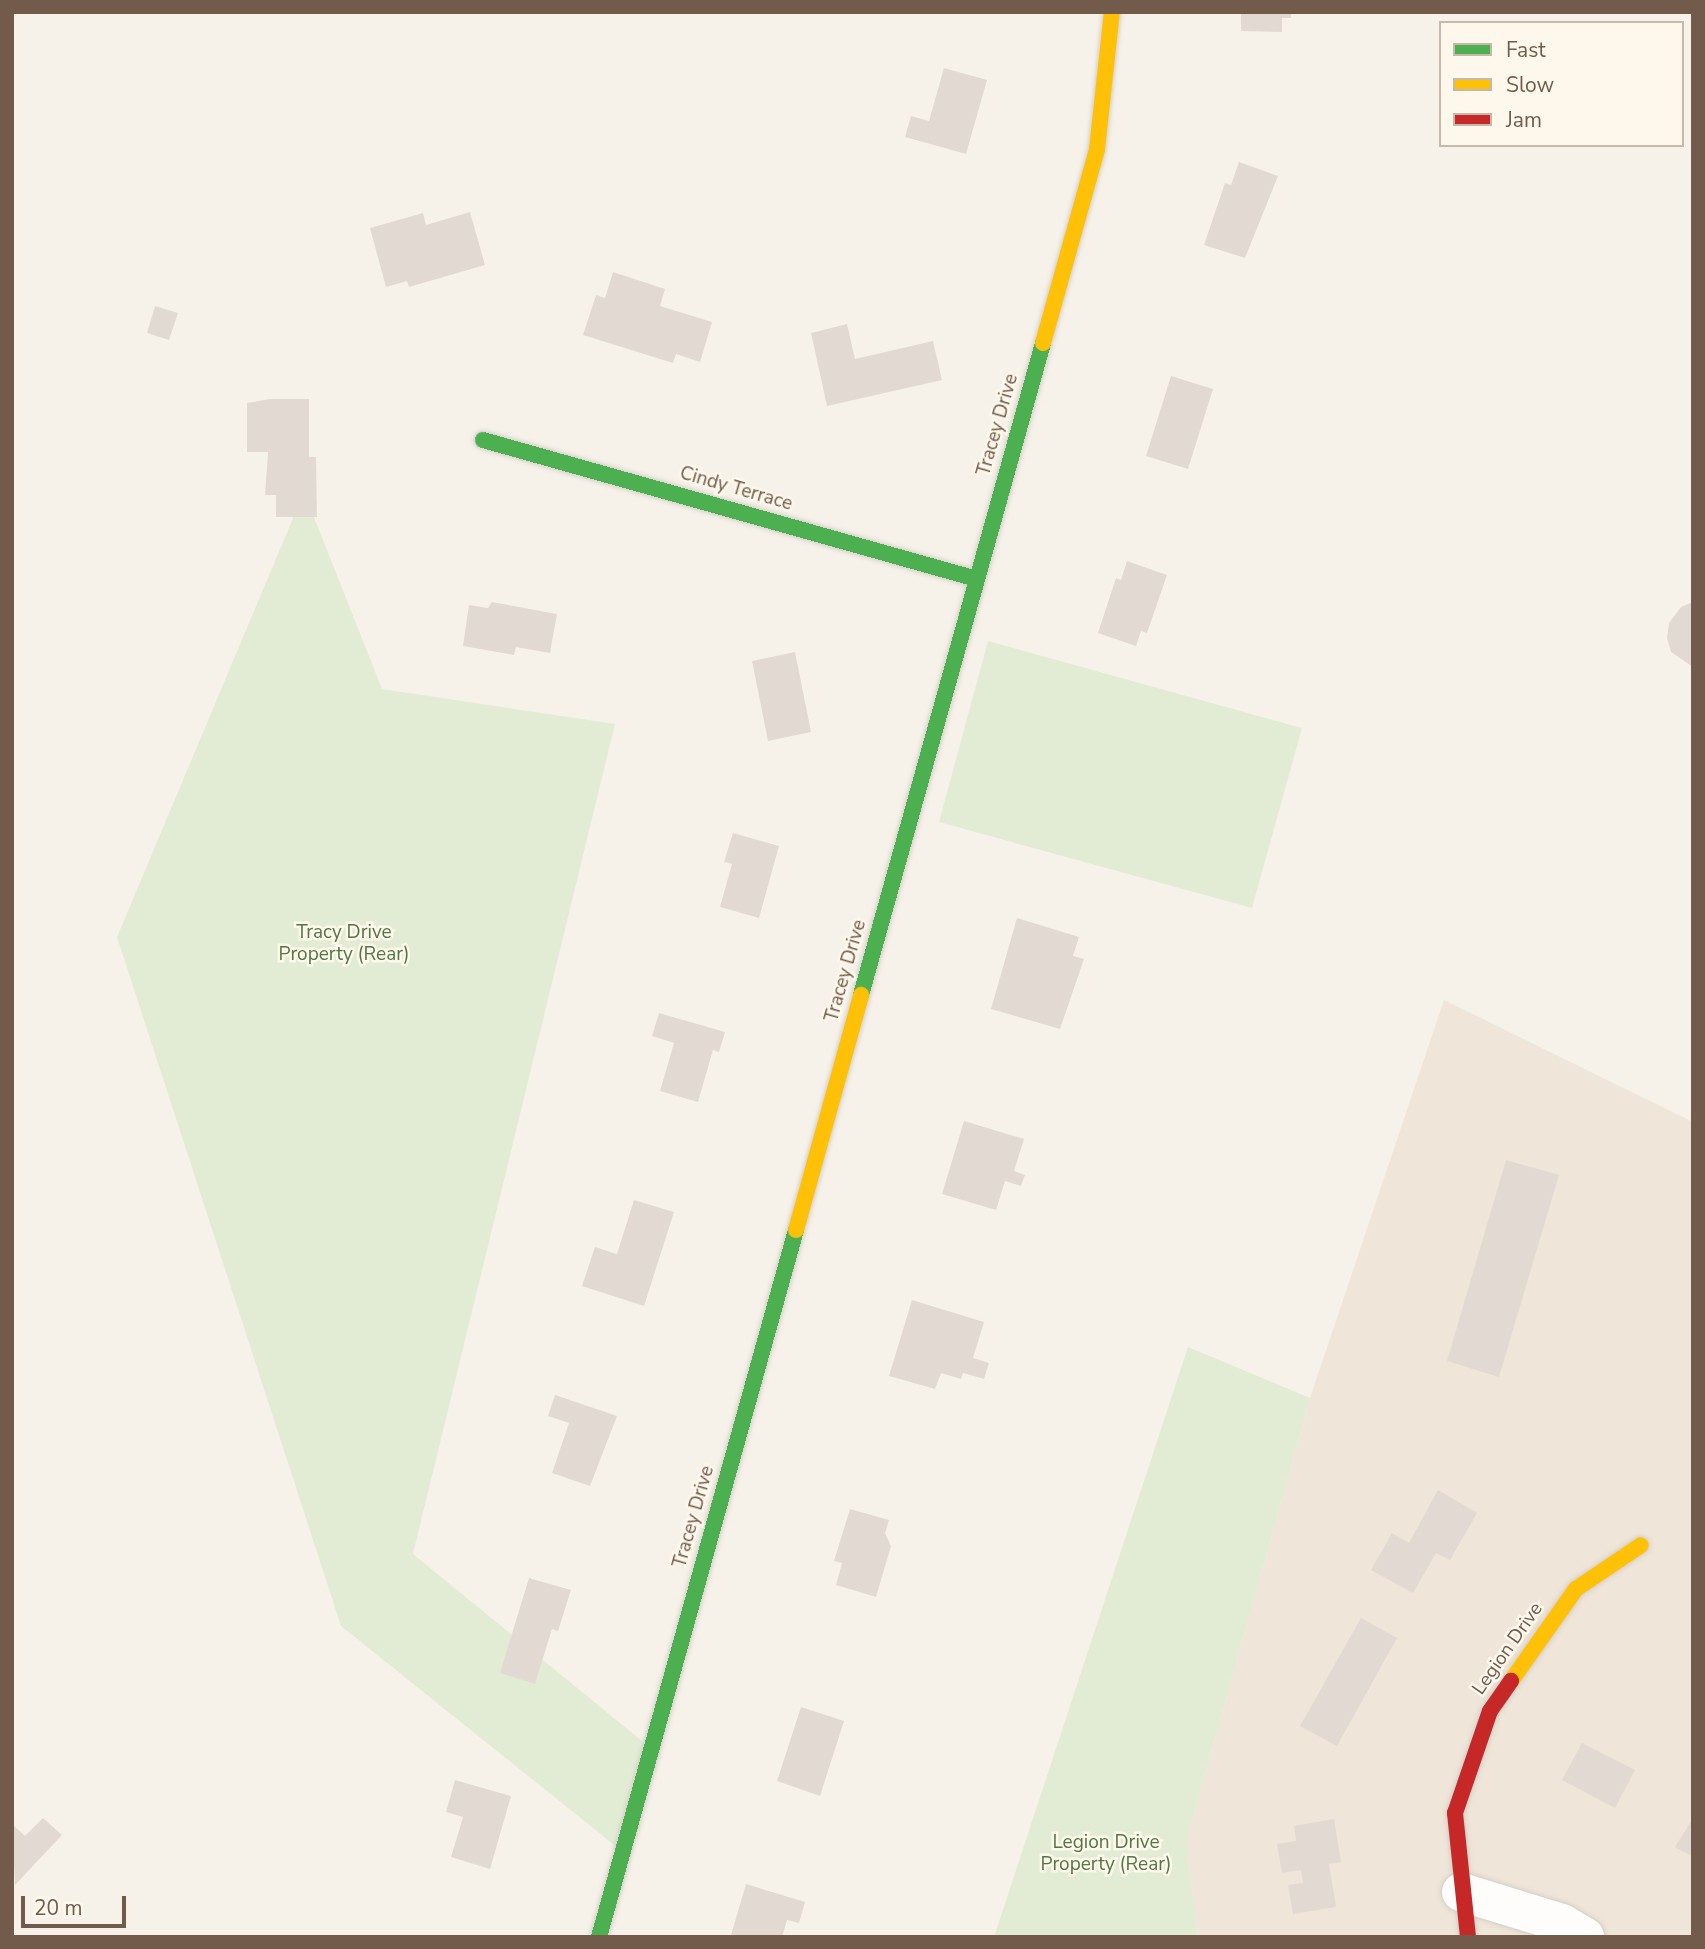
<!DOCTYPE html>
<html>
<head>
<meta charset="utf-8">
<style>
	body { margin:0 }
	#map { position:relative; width:1705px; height:1949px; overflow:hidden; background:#f6f2ea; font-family:"Nunito Sans",sans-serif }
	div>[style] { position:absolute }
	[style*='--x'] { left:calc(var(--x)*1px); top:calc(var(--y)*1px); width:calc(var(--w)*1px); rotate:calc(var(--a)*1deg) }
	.residential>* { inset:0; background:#efe5d8 }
	.green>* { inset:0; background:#e2ecd5 }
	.building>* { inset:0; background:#e2dad2 }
	.roads { filter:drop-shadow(0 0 2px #d5cfc8) drop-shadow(0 0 2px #d5cfc8) }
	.street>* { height:38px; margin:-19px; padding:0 19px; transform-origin:19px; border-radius:19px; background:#fefdfc }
	.fast>* { height:16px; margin:-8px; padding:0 8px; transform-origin:8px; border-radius:8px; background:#4caf50 }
	.slow>* { height:16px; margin:-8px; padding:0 8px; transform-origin:8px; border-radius:8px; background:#ffc107 }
	.jam>* { height:16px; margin:-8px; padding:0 8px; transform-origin:8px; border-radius:8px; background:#c62828 }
	span { translate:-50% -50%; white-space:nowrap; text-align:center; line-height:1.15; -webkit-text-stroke:5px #fef7eb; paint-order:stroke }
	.street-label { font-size:19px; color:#725b4b }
	.park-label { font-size:19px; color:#527844 }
	.frame { position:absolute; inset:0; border:14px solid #725b4b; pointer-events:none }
	.legend { position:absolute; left:1439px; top:21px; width:245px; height:126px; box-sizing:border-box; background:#fef7eb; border:2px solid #c6b9ab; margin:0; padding:9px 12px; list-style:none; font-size:21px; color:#725b4b }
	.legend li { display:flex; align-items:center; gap:14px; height:35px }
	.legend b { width:35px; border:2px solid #c6b9ab }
	.scale { position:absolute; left:21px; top:1896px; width:105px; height:32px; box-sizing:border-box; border:4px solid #725b4b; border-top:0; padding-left:9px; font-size:21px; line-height:24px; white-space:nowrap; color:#725b4b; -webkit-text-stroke:5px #fef7eb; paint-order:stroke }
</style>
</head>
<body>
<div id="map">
	<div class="residential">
		<i style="clip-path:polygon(1444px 1000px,1693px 1122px,1693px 1937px,1198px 1937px,1186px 1842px,1310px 1398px)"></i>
	</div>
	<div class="green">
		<i style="clip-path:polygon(304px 492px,382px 689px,615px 724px,413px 1554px,647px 1745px,618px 1848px,341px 1626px,117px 937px)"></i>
		<i style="clip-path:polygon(988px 641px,1302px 728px,1252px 908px,939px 822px)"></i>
		<i style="clip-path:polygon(1188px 1347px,1310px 1398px,1186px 1842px,1198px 1937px,994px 1937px)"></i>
	</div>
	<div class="building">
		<i style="clip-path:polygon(1241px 12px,1291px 12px,1291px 18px,1282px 18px,1282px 32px,1241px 31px)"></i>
		<i style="clip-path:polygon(944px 68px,987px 80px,966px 154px,905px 137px,911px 116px,929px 121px)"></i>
		<i style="clip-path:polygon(1239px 162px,1278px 176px,1245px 258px,1204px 245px,1225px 183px,1231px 185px)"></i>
		<i style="clip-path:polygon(470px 212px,485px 265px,409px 287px,407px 281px,386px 287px,370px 228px,423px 213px,426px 225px)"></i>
		<i style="clip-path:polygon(613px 272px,665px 289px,660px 306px,712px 322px,700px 362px,676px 354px,673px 363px,583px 335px,596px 295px,605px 298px)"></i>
		<i style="clip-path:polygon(155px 306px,178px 313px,169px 340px,147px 333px)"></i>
		<i style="clip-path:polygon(847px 324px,855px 359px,933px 341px,942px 380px,827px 406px,811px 333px)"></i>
		<i style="clip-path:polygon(1171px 376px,1213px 389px,1188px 469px,1146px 456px)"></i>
		<i style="clip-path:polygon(270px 399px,309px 399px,309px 457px,316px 457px,317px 517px,276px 517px,276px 495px,265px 495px,268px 452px,247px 452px,247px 403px)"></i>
		<i style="clip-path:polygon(1127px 561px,1167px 575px,1147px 633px,1141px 631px,1136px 646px,1098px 633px,1116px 578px,1121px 580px)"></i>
		<i style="clip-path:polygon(492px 602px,557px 614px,550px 653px,516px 647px,514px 655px,463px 646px,469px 605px,488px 608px)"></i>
		<i style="clip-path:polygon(1693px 602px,1693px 667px,1671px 652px,1667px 638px,1669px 623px,1681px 607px)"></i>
		<i style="clip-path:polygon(795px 652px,811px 732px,768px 741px,752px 661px)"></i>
		<i style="clip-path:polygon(733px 833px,779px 846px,759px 918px,720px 907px,732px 864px,724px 862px)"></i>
		<i style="clip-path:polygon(1017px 918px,1079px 937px,1073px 956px,1084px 959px,1060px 1029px,991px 1009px)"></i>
		<i style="clip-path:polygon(659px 1013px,725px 1032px,719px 1052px,713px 1050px,698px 1102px,660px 1091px,674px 1043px,652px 1036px)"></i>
		<i style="clip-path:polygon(964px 1121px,1024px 1139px,1014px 1171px,1025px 1175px,1021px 1186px,1005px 1181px,996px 1210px,942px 1194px)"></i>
		<i style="clip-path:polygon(1506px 1160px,1559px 1175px,1499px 1377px,1447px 1361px)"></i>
		<i style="clip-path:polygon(634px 1200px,674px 1212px,644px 1306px,582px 1286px,595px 1247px,617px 1254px)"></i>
		<i style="clip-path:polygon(912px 1300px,984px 1322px,973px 1358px,989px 1363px,984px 1379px,963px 1373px,961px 1379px,941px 1373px,935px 1389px,889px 1376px)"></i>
		<i style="clip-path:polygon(555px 1395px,617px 1416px,590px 1486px,552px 1473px,569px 1423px,548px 1416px)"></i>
		<i style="clip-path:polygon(1438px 1490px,1477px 1513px,1450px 1560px,1436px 1553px,1413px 1593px,1371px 1570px,1392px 1533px,1409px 1543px)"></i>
		<i style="clip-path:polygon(850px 1509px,889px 1520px,885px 1533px,891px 1546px,876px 1597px,836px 1585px,842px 1563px,834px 1561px)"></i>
		<i style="clip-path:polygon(529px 1578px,571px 1590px,558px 1631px,552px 1629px,535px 1684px,500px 1673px)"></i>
		<i style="clip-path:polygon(1361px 1618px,1397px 1638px,1337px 1746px,1300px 1726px)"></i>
		<i style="clip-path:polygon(801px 1707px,844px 1721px,820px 1796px,777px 1781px)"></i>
		<i style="clip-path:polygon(1582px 1743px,1635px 1770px,1615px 1808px,1562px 1780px)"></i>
		<i style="clip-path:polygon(455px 1780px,511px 1796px,490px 1869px,451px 1857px,463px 1817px,446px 1812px)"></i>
		<i style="clip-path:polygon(43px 1818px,62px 1835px,15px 1885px,12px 1824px,25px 1836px)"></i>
		<i style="clip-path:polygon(1693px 1818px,1693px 1857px,1675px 1847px)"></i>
		<i style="clip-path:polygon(1334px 1819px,1341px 1862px,1329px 1864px,1336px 1907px,1293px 1914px,1288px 1885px,1303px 1883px,1301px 1870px,1282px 1873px,1277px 1844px,1296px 1841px,1294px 1826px)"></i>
		<i style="clip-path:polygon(746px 1884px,805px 1902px,799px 1923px,787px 1920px,782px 1937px,731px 1935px)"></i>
	</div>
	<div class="roads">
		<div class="street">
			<i style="--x:1461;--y:1892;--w:106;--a:17.1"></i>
			<i style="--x:1562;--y:1923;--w:27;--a:31"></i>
		</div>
		<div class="fast">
			<i style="--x:483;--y:440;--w:513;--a:15.72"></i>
			<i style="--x:861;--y:995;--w:677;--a:-74.4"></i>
			<i style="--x:599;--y:1937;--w:734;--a:-74.43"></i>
		</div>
		<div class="slow">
			<i style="--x:1043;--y:343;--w:201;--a:-74.4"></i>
			<i style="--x:1097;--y:149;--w:138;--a:-83.8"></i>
			<i style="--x:796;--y:1230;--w:244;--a:-74.5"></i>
			<i style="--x:1511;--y:1681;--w:113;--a:-54.8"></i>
			<i style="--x:1576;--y:1589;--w:78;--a:-34.1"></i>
		</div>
		<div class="jam">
			<i style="--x:1468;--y:1937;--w:125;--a:-96"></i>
			<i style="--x:1455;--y:1813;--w:108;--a:-71.1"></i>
			<i style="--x:1490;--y:1711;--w:37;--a:-55"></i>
		</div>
	</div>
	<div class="street-label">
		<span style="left:998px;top:425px;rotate:-74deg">Tracey Drive</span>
		<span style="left:736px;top:489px;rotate:16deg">Cindy Terrace</span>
		<span style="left:846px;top:971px;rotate:-74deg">Tracey Drive</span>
		<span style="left:694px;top:1517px;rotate:-74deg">Tracey Drive</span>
		<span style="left:1508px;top:1649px;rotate:-55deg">Legion Drive</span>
	</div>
	<div class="park-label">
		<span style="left:344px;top:944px">Tracy Drive<br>Property (Rear)</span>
		<span style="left:1106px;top:1854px">Legion Drive<br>Property (Rear)</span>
	</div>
	<div class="frame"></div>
	<ul class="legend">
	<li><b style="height:9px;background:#4caf50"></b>Fast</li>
	<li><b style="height:9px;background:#ffc107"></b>Slow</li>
	<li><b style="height:9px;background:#c62828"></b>Jam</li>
	</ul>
	<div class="scale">20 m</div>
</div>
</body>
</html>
